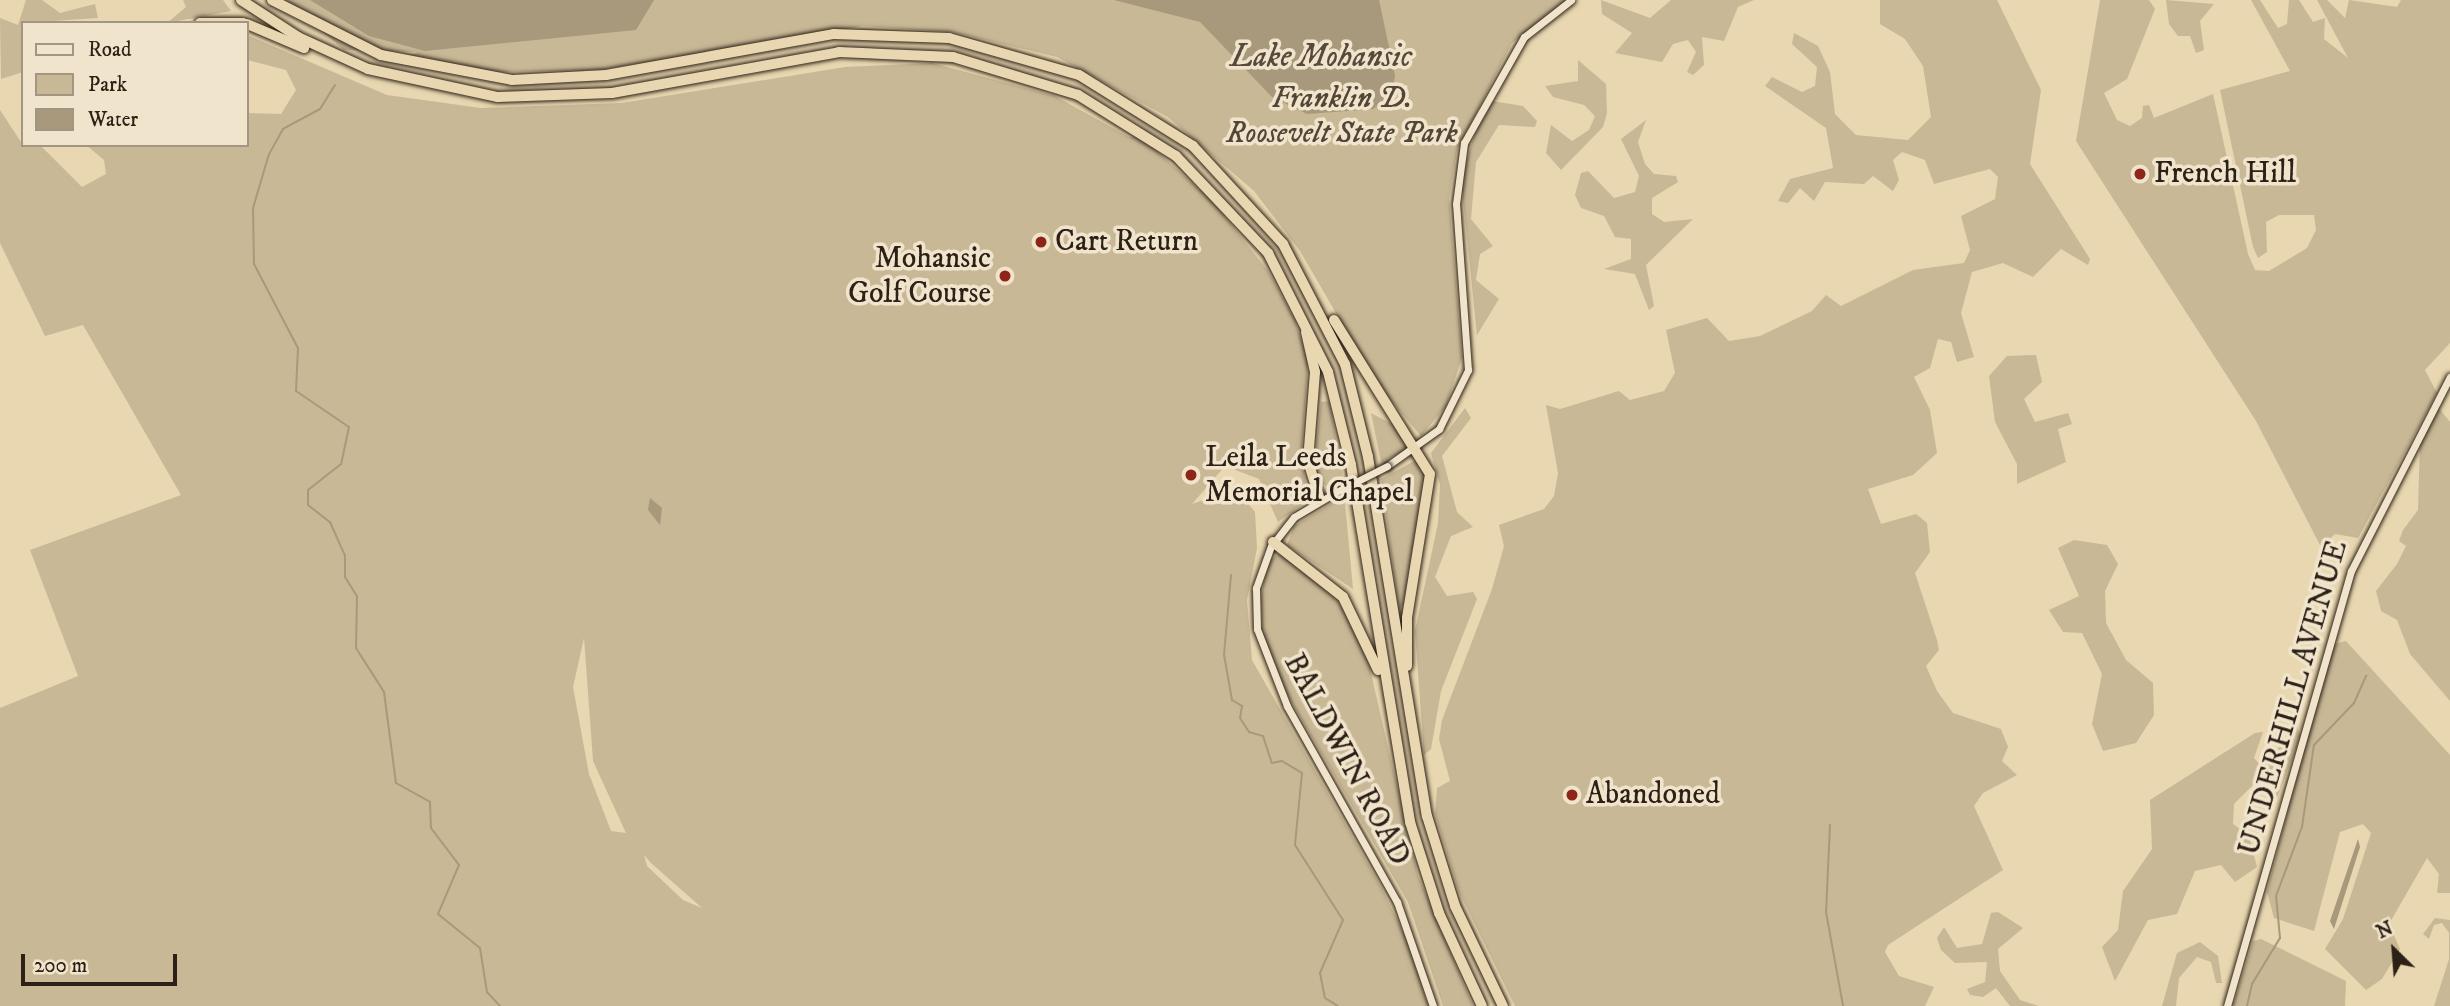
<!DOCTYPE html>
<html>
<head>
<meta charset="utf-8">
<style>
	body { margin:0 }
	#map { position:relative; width:2450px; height:1006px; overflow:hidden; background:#e8d7b0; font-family:"IM FELL DW Pica",serif }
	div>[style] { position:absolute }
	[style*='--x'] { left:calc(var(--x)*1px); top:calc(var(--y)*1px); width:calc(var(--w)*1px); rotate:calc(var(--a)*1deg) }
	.green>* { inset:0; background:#c8b896 }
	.water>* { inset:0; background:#a8997c }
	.stream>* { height:2px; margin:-1px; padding:0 1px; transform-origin:1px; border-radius:1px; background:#a8997c }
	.roads { filter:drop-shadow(0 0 2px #2d2016) drop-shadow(0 0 2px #2d2016) }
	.secondary>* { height:7px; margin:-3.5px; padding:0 3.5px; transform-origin:3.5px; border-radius:3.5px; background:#f0e5cc }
	.highway>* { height:10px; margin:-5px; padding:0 5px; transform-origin:5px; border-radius:5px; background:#e8d7b0 }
	.bridges { filter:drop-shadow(0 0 2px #2d2016) drop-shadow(0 0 2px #2d2016) }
	.secondary-bridge>* { height:7px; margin:-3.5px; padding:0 3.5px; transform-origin:3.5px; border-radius:3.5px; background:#f0e5cc }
	.dots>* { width:19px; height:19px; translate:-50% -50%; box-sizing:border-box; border:4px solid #f0e5cc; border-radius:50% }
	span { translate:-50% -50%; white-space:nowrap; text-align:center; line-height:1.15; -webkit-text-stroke:7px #f0e5cc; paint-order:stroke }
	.park-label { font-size:30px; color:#544636; font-style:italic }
	.poi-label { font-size:30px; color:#2d2016 }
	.left { translate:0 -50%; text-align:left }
	.right { translate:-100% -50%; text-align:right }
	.street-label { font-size:30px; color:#2d2016 }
	.water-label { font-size:32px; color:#584a3a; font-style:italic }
	.legend { position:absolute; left:21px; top:21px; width:228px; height:126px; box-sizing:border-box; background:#f0e5cc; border:2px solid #a29683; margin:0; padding:9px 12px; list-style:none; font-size:21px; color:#2d2016 }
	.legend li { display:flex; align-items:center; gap:14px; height:35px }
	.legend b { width:35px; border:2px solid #a29683 }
	.north { position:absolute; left:2359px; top:915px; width:70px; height:70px; -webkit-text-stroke:5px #f0e5cc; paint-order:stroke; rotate:335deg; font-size:19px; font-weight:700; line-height:28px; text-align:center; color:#2d2016 }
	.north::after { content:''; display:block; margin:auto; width:24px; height:32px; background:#2d2016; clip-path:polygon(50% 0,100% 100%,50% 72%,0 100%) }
	.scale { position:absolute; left:21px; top:954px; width:156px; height:32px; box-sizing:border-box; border:4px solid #2d2016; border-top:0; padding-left:9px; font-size:21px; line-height:24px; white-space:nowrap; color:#2d2016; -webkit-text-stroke:5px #f0e5cc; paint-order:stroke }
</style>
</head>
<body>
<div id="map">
	<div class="green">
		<i style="clip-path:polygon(26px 0,42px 0,60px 13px,95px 4px,98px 18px,23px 23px,23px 72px,1px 79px,0 18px,18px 25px)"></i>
		<i style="clip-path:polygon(183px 0,223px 0,231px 11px,167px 23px,186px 7px)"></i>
		<i style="clip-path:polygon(286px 0,1568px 0,1512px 43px,1457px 150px,1449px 199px,1462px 358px,1446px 406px,1421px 436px,1377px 384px,1300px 251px,1254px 191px,1168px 117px,1057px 57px,953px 32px,863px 26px,600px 70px,495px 72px,411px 55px,418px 52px,344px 50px)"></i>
		<i style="clip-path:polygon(1601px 0,1650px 18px,1671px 0,1754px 0,1738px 7px,1724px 41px,1702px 37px,1704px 65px,1693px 75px,1687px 72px,1696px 52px,1688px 40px,1673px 44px,1662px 62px,1615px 53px,1632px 33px,1602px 14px)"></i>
		<i style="clip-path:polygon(1880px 0,1997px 0,2041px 90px,2030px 164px,2090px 259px,2088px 265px,2061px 249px,2033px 277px,2003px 263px,1972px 272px,1961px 313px,1974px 357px,1957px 362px,1951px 342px,1938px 339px,1930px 368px,1914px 377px,1930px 410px,1937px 453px,1913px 475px,1868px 489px,1881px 524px,1916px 514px,1927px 523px,1930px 552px,1915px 573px,1937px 640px,1939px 650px,1926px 666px,1937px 691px,1953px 713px,2001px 729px,2008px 747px,2002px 761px,2017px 775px,1983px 793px,1974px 806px,2003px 870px,1888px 945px,1885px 952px,1899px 976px,1934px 987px,1925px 1006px,1515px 1006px,1459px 892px,1435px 814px,1437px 788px,1450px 781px,1439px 739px,1442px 720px,1492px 589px,1504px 546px,1499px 525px,1544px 509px,1554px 496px,1558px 473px,1546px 405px,1560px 409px,1619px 391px,1630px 400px,1664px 391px,1675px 373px,1666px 330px,1707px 318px,1729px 341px,1760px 336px,1812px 311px,1826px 295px,1841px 306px,1913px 270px,1964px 263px,1970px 250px,1961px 216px,1995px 199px,1998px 177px,1990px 169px,1934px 184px,1925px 160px,1902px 152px,1893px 160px,1899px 180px,1893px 191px,1873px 176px,1864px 184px,1825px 182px,1814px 201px,1800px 188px,1788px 203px,1778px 201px,1790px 179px,1833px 168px,1826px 128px,1765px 86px,1772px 77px,1802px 92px,1815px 86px,1817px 67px,1792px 44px,1794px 33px,1818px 46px,1830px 72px,1835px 114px,1856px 135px,1908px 140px,1931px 117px,1923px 66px,1905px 39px,1880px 24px)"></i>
		<i style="clip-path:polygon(2100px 0,2149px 0,2155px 9px,2127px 79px,2104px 93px,2117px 120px,2130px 126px,2142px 118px,2143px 106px,2149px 105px,2154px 118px,2213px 94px,2248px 254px,2255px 270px,2269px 271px,2307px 248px,2316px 230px,2314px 215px,2279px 215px,2266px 222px,2267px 252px,2258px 258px,2253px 247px,2220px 90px,2290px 71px,2251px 0,2260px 0,2278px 28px,2287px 24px,2289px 0,2299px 0,2313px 22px,2325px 18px,2324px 39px,2348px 58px,2317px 0,2327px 0,2345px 18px,2349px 0,2397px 7px,2401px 0,2450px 0,2450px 343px,2425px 370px,2437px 393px,2358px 538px,2335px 534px,2321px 547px,2256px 421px,2076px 141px)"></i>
		<i style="clip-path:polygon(2166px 0,2214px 4px,2200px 21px,2204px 50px,2196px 53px,2190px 36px,2178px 36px,2169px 24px)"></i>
		<i style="clip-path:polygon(evenodd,247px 35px,387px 95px,481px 108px,622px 103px,845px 67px,932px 63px,1055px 96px,1129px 137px,1140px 136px,1213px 202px,1268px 271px,1295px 320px,1308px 361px,1301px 459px,1307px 490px,1301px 505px,1278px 522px,1259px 479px,1225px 466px,1192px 504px,1236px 489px,1255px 512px,1257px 548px,1247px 600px,1252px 660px,1381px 887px,1409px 944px,1428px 1006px,0 1006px,0 708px,78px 676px,30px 550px,181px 495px,83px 325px,45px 336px,0 243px,0 110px,23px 145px,40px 145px,82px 187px,106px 174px,104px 160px,86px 145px,247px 145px,247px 113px,281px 114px,296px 90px,286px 70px,247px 60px,247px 35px,584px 638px,593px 761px,626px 833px,611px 831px,589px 774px,573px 687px,584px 638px,247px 35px,644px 855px,651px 863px,702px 908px,683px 900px,647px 866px,644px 855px)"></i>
		<i style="clip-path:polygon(1578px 60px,1606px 84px,1607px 113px,1603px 127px,1561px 170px,1546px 153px,1551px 125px,1572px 141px,1589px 130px,1595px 116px,1584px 105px,1553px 97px,1545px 86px,1578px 81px)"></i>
		<i style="clip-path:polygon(1492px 101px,1523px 106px,1537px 121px,1535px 127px,1499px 125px,1476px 162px,1471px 219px,1493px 246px,1480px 254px,1476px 280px,1499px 299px,1477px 335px,1461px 180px,1478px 123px)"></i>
		<i style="clip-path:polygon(1646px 120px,1638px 142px,1645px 164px,1654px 174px,1676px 176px,1678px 182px,1652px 198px,1652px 214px,1664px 222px,1693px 219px,1646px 265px,1654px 306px,1649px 310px,1635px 274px,1604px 269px,1631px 259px,1631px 239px,1615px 237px,1604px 216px,1581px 208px,1575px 195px,1581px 173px,1588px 171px,1614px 198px,1635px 192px,1639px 176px,1621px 139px)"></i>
		<i style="clip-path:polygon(2036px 355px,2042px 382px,2024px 399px,2035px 422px,2068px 413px,2072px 424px,2058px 429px,2066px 462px,2017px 484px,2017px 464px,1995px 422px,1989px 376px,2007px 356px)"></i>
		<i style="clip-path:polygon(1329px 401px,1343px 478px,1326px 486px,1318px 479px,1315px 458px,1321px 402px)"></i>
		<i style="clip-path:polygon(2438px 407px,2450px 422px,2450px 701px,2410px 654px,2397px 620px,2381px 611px,2376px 591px,2397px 564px,2406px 546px,2399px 541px,2403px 530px,2418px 510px,2420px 438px)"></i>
		<i style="clip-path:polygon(1465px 408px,1471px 418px,1442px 456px,1457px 512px,1473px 527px,1451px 536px,1435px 577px,1447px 596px,1473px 592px,1477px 599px,1441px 691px,1431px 749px,1424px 755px,1415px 631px,1438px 523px,1440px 485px,1431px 453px)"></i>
		<i style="clip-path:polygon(1371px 413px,1394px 425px,1408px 443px,1404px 451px,1381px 462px)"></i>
		<i style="clip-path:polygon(1418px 459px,1426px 477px,1407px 601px,1399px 609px,1381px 479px)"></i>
		<i style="clip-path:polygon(1341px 498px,1345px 503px,1353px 589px,1287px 545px,1294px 526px)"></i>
		<i style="clip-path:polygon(2074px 540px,2107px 545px,2118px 564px,2105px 591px,2106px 623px,2126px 660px,2153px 683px,2154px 715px,2136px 743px,2103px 751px,2092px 724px,2102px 674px,2082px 633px,2063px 632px,2049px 610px,2079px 596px,2058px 548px)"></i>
		<i style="clip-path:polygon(1279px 554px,1329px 589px,1363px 639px,1418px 876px,1473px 1006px,1443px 1006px,1408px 902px,1283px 687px,1263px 638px,1261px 598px,1268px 561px)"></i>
		<i style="clip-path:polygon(2346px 641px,2450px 755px,2450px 893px,2437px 893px,2439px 874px,2427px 858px,2389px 924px,2400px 949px,2382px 979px,2366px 990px,2325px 949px,2343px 919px,2371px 833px,2363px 824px,2340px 832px,2314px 931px,2274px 918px,2267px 892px,2323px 674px,2335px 644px)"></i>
		<i style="clip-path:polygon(2296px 725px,2301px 736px,2277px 798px,2258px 780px,2234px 804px,2233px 824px,2249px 836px,2257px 867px,2235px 882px,2221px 865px,2195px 871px,2177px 914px,2148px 920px,2115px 981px,2102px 947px,2118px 930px,2123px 891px,2152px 849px,2150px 800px,2255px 733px,2263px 732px,2254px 758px,2263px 768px)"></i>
		<i style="clip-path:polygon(1998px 912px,2023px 928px,1998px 949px,2000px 971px,2020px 1000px,2039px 1006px,2010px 1006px,1996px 988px,1983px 997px,1970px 995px,1967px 989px,1985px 982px,1987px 962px,1955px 963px,1941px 950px,1937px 938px,1944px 927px,1957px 948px,1982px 944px,1991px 913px)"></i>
		<i style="clip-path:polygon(2435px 918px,2450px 920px,2450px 1006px,2434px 1006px,2449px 959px,2449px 933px,2442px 923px,2434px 925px,2429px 939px,2423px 934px)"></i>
		<i style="clip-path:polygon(2261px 939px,2346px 981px,2345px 1006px,2233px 1006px,2253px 941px)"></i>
		<i style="clip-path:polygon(2200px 942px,2218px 956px,2222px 983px,2216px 983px,2211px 962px,2197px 957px,2179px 978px,2176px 1006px,2162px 1006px,2177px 953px)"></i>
	</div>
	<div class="water">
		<i style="clip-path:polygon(310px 0,654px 0,636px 30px,425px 51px,369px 36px)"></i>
		<i style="clip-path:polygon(1114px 0,1379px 0,1395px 75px,1392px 96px,1373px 109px,1307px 114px,1272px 97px,1200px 22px)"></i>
		<i style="clip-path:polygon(650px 498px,662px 508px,660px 525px,648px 510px)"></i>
		<i style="clip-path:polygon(2358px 839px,2360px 847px,2334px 929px,2330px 921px)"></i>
	</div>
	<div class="stream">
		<i style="--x:335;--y:85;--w:28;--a:122"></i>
		<i style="--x:320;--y:109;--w:42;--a:151.6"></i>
		<i style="--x:283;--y:129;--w:29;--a:119"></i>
		<i style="--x:269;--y:154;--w:56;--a:106.5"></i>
		<i style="--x:253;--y:208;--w:56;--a:89"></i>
		<i style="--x:254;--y:264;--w:95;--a:62.4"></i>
		<i style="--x:298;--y:348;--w:43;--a:92.7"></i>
		<i style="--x:296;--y:391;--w:64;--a:34.2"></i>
		<i style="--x:349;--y:427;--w:38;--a:102"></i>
		<i style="--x:341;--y:464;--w:42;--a:141.8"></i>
		<i style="--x:308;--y:490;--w:15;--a:90"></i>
		<i style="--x:308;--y:505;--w:28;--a:38"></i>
		<i style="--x:330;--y:522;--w:36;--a:66"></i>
		<i style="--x:345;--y:555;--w:22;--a:90"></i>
		<i style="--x:345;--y:577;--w:22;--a:58"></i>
		<i style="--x:357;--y:596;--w:52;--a:91.1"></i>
		<i style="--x:356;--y:648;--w:52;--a:57.5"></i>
		<i style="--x:384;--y:692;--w:92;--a:82.5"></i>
		<i style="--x:396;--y:783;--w:39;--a:29"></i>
		<i style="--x:430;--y:802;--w:26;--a:88"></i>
		<i style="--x:431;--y:828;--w:46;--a:52.9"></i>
		<i style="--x:459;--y:865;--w:53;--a:113.2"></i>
		<i style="--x:438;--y:914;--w:54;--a:39"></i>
		<i style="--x:480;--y:948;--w:45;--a:81"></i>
		<i style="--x:487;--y:992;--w:19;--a:47"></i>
		<i style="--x:1231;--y:575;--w:80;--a:95"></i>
		<i style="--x:1224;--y:655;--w:46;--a:79.9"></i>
		<i style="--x:1232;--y:700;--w:12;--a:31"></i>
		<i style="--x:1242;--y:706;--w:12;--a:99"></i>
		<i style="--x:1240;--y:718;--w:17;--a:57"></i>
		<i style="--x:1249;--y:732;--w:15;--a:16"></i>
		<i style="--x:1263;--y:736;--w:28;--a:72"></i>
		<i style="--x:1272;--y:763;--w:10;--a:-11"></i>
		<i style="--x:1282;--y:761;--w:23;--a:31"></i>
		<i style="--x:1302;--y:773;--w:72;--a:95.6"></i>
		<i style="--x:1295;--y:845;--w:89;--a:57.4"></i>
		<i style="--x:1343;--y:920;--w:58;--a:113.5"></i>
		<i style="--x:1320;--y:973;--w:25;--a:79"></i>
		<i style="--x:1325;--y:998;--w:15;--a:32"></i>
		<i style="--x:1830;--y:825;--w:87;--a:92.6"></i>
		<i style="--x:1826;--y:912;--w:96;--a:79.7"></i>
		<i style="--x:2247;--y:1006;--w:23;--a:-77"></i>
		<i style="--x:2252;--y:984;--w:54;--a:-58.7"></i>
		<i style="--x:2280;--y:938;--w:42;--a:-95.4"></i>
		<i style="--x:2276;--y:896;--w:74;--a:-69.4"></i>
		<i style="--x:2302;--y:827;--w:83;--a:-81.7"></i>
		<i style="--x:2314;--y:745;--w:58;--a:-46.4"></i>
		<i style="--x:2354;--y:703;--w:30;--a:-66"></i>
	</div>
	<div class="roads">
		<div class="secondary">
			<i style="--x:1387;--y:466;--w:64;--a:-35.4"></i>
			<i style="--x:1439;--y:429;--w:66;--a:-63.8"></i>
			<i style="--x:1468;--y:370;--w:166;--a:-94.1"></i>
			<i style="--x:1456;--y:204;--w:62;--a:-82.5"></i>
			<i style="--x:1464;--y:143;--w:122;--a:-60.5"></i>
			<i style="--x:1524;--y:37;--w:60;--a:-38.2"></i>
			<i style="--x:1338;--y:491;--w:51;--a:149.4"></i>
			<i style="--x:1294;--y:517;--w:37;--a:128"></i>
			<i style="--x:1271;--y:546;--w:45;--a:109.7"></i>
			<i style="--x:1256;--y:588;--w:41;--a:88.6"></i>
			<i style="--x:1257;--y:629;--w:83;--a:68.7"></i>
			<i style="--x:1287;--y:706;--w:225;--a:60.7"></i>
			<i style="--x:1397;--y:902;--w:110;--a:70.9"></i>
			<i style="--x:2227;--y:1006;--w:452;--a:-74.1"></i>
			<i style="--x:2351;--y:571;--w:218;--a:-63"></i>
		</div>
		<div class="highway">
			<i style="--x:241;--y:0;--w:68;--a:33"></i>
			<i style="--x:298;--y:37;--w:77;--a:24.6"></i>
			<i style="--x:368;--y:69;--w:133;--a:12.2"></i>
			<i style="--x:498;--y:97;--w:114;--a:-2"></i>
			<i style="--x:612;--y:93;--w:231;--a:-10.2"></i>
			<i style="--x:839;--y:52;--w:114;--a:2.5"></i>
			<i style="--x:953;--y:57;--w:131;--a:16.9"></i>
			<i style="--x:1078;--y:95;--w:115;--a:31.9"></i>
			<i style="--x:1176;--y:156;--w:134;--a:46.5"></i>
			<i style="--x:1268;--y:253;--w:133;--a:63.2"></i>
			<i style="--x:1328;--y:372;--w:96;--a:76.1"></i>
			<i style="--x:1351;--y:465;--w:362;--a:80.6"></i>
			<i style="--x:1410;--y:822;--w:96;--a:72.3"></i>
			<i style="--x:1439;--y:913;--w:102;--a:65.2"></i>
			<i style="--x:272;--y:0;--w:122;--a:26.8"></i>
			<i style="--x:381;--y:55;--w:133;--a:10.8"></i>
			<i style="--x:512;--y:80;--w:94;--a:-3"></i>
			<i style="--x:606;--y:75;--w:232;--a:-10.2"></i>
			<i style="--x:834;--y:34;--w:115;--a:2"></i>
			<i style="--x:949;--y:38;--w:135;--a:15.9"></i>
			<i style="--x:1079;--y:75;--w:134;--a:31.9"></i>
			<i style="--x:1193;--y:146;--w:133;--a:47.4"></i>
			<i style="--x:1283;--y:244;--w:135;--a:62.7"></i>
			<i style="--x:1345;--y:364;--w:96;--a:76.1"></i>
			<i style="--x:1368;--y:457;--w:364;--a:80.7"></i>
			<i style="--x:1427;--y:816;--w:94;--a:72.7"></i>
			<i style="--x:1455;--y:906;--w:111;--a:64.4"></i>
			<i style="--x:200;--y:23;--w:43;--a:0"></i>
			<i style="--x:247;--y:24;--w:62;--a:22.8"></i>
			<i style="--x:1334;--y:320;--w:181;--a:58.1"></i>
			<i style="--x:1430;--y:474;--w:146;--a:99.1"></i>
			<i style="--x:1407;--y:618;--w:48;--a:90"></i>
			<i style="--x:1306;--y:332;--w:41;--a:77.3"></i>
			<i style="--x:1315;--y:372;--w:89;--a:94.5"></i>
			<i style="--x:1308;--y:461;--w:41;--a:72.9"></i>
			<i style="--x:1273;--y:542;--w:89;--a:38.2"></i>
			<i style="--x:1343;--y:597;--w:81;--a:64.4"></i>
		</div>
	</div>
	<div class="bridges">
		<div class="secondary-bridge">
			<i style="--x:1338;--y:491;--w:55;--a:-27"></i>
		</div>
	</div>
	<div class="dots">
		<i style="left:2140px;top:174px;background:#8f2418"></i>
		<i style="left:1041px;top:242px;background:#8f2418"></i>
		<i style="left:1005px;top:276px;background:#8f2418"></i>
		<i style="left:1191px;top:475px;background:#8f2418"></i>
		<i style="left:1572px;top:795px;background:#8f2418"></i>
	</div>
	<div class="park-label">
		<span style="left:1342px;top:116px">Franklin D.<br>Roosevelt State Park</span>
	</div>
	<div class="poi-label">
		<span class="left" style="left:2154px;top:174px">French Hill</span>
		<span class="left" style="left:1055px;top:242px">Cart Return</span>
		<span class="right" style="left:991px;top:276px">Mohansic<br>Golf Course</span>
		<span class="left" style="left:1205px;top:475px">Leila Leeds<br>Memorial Chapel</span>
		<span class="left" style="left:1586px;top:795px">Abandoned</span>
	</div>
	<div class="street-label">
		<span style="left:2294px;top:698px;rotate:-74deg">UNDERHILL AVENUE</span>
		<span style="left:1346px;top:760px;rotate:62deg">BALDWIN ROAD</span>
	</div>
	<div class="water-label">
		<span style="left:1321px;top:57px">Lake Mohansic</span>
	</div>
	<ul class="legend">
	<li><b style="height:9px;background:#f0e5cc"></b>Road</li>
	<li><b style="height:19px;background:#c8b896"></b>Park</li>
	<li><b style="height:19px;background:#a8997c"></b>Water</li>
	</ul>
	<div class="north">N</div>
	<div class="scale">200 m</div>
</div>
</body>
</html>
